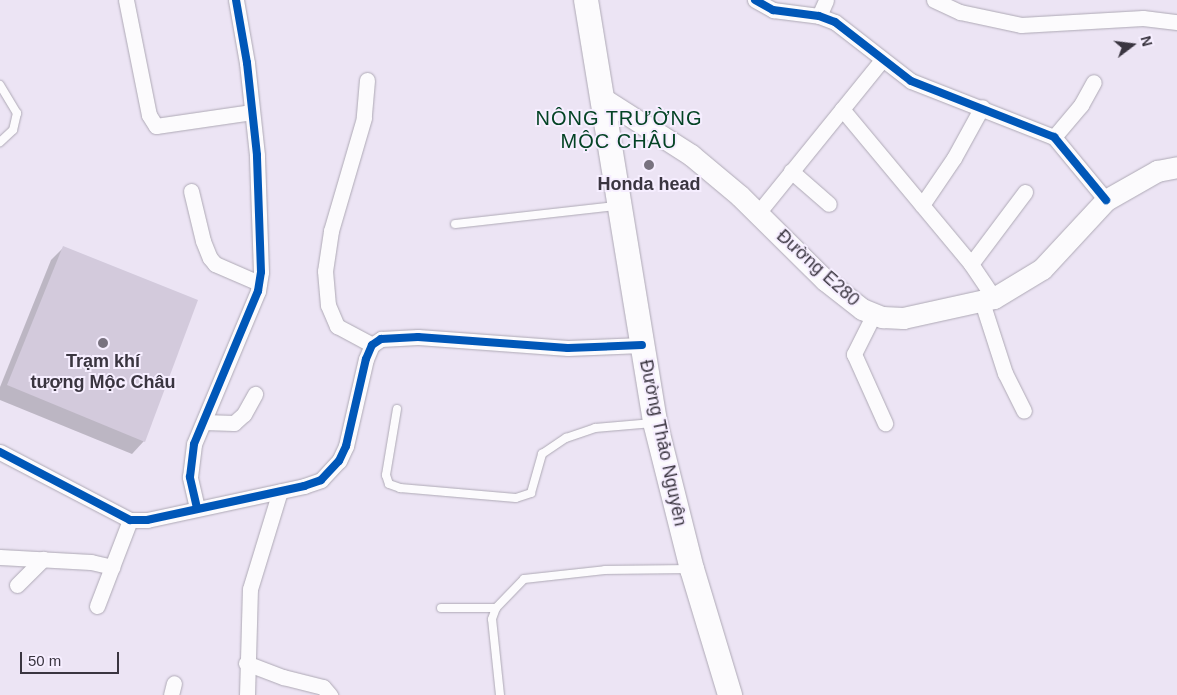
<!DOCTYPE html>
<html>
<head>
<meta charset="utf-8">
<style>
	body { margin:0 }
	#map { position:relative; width:1177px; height:695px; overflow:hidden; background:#ece4f4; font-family:Arial,sans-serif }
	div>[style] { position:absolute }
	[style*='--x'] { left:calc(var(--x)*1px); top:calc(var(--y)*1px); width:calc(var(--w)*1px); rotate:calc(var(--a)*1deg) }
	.shadow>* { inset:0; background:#0003 }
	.building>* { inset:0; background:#d3cadc }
	.roads { filter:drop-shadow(0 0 1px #aea9b5) drop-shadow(0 0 1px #aea9b5) }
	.service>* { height:8px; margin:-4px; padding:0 4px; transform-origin:4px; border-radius:4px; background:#fcfbfd }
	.minor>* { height:15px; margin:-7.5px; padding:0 7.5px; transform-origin:7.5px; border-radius:7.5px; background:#fcfbfd }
	.secondary>* { height:21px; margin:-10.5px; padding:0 10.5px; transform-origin:10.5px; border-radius:10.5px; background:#fcfbfd }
	.primary>* { height:24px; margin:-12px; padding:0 12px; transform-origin:12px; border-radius:12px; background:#fcfbfd }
	.cycleway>* { height:8px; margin:-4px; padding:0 4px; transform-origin:4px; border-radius:4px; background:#0057b8 }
	.dots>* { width:14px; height:14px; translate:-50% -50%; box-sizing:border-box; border:2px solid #f6eeff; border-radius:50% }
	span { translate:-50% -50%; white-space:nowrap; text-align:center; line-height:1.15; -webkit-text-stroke:4px #f6eeff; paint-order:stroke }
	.poi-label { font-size:18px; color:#3a3540; font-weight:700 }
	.street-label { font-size:18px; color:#3a3540 }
	.quarter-label { font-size:20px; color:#044325; letter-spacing:1px }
	.north { position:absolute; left:1107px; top:20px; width:50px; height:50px; -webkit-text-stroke:4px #f6eeff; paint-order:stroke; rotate:75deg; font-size:14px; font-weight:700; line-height:20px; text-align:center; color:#3a3540 }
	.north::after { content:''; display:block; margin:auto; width:18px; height:22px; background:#3a3540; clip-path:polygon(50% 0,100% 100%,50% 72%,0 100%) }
	.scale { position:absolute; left:20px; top:652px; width:99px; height:22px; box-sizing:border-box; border:2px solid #3a3540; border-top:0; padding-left:6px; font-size:15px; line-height:18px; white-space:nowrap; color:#3a3540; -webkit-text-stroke:4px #f6eeff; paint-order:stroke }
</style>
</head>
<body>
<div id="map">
	<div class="shadow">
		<i style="clip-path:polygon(64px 247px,144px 441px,132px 454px,0 400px,0 387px,51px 260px)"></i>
	</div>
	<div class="building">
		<i style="clip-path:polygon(63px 246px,198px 300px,145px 442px,7px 385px)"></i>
	</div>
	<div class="roads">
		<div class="service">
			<i style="--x:0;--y:85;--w:33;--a:59"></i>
			<i style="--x:17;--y:113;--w:17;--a:103"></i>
			<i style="--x:13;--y:130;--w:18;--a:137"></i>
			<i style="--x:455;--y:224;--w:162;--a:-6.4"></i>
			<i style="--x:397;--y:409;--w:67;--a:99.5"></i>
			<i style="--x:386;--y:475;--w:9;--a:72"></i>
			<i style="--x:389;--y:484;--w:12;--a:20"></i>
			<i style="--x:400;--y:488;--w:116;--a:4.9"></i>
			<i style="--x:516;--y:498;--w:16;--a:-18"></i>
			<i style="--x:531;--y:493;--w:41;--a:-74.2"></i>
			<i style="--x:542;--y:454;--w:29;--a:-34"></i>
			<i style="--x:566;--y:438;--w:31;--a:-19"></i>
			<i style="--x:595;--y:428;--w:58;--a:-4.9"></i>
			<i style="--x:441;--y:608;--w:55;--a:0"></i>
			<i style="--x:500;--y:695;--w:76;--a:-96"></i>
			<i style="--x:492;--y:619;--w:12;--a:-70"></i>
			<i style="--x:496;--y:608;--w:40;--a:-46"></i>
			<i style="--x:524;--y:579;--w:81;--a:-6.3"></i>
			<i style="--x:605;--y:570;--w:83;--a:-0.7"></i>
		</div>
		<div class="minor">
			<i style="--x:126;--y:0;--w:117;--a:78.7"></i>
			<i style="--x:149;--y:115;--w:13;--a:58"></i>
			<i style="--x:156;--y:126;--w:97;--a:-8.3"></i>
			<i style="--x:755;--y:0;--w:21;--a:29"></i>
			<i style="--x:773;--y:10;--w:46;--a:7.4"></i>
			<i style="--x:819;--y:16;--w:17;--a:21"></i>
			<i style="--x:835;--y:22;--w:96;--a:37.8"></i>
			<i style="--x:911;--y:81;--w:154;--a:21.4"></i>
			<i style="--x:1054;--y:137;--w:82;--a:50.5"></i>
			<i style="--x:934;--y:0;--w:29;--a:25"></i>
			<i style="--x:960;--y:12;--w:62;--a:12"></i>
			<i style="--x:1021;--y:25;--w:122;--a:-3.3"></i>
			<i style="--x:1143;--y:18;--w:34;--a:7"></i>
			<i style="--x:819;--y:16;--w:17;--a:-66"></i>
			<i style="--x:367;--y:80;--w:38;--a:95"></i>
			<i style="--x:364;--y:118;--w:118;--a:106.3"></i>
			<i style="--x:331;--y:231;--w:40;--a:98.5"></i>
			<i style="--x:325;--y:271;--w:34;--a:85"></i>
			<i style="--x:328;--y:305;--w:23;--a:67"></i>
			<i style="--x:337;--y:326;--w:40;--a:28"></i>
			<i style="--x:842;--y:109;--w:202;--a:50.2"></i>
			<i style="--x:971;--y:264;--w:41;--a:55.9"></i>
			<i style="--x:1054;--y:137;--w:42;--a:-49.8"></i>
			<i style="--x:1081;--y:105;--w:26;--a:-61"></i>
			<i style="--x:791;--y:171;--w:50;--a:41"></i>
			<i style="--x:191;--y:191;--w:51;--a:76.5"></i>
			<i style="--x:203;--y:241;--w:18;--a:68"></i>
			<i style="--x:210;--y:258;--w:8;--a:50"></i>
			<i style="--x:215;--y:264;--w:48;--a:23.4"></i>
			<i style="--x:922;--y:205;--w:57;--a:-55.8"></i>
			<i style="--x:954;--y:158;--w:58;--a:-61.2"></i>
			<i style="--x:758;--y:213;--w:197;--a:-51"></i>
			<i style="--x:971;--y:264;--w:90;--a:-53.1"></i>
			<i style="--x:982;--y:302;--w:75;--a:72.1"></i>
			<i style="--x:1005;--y:373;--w:42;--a:63.4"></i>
			<i style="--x:874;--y:314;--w:45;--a:116.6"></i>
			<i style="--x:854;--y:354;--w:76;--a:65.8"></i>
			<i style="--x:204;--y:422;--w:30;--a:2"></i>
			<i style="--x:234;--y:423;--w:13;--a:-42"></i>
			<i style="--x:244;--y:414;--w:23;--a:-61"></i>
			<i style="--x:0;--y:452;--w:147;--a:27.6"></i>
			<i style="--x:130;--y:520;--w:17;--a:0"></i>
			<i style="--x:147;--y:520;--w:161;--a:-12.2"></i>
			<i style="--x:304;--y:486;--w:18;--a:-19"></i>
			<i style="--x:321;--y:480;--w:26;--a:-47"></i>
			<i style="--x:339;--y:461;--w:17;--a:-65"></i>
			<i style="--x:346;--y:446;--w:89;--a:-77.1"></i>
			<i style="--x:366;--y:359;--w:15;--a:-67"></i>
			<i style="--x:372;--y:345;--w:11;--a:-34"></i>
			<i style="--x:381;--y:339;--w:37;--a:-3"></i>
			<i style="--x:418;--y:337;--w:150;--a:4.2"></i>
			<i style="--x:568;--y:348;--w:74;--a:-2.3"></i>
			<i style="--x:197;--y:508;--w:32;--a:-103"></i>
			<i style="--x:190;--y:477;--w:33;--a:-83"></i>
			<i style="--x:194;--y:444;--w:166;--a:-67.3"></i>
			<i style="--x:258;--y:291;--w:19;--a:-81"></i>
			<i style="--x:261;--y:272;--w:117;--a:-92"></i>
			<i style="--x:257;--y:155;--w:93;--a:-96.2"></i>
			<i style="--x:247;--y:63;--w:64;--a:-99.9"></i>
			<i style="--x:0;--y:557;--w:91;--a:3.1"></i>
			<i style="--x:91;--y:562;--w:22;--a:13"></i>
			<i style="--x:17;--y:585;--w:37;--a:-45"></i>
			<i style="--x:97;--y:606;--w:92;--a:-69"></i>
			<i style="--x:246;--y:663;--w:40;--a:21"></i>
			<i style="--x:283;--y:677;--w:41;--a:14"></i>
			<i style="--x:323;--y:687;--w:11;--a:49"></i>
			<i style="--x:171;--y:695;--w:12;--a:-76"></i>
			<i style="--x:247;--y:695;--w:106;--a:-88.4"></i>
			<i style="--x:250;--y:589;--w:102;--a:-73"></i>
		</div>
		<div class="secondary">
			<i style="--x:602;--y:98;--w:106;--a:32.6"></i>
			<i style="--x:691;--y:155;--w:64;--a:39.9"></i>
			<i style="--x:740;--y:196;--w:120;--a:44.7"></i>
			<i style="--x:825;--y:280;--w:47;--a:38.1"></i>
			<i style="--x:862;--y:309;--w:22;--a:22"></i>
			<i style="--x:882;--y:317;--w:21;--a:3"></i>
			<i style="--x:903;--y:318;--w:93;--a:-12.4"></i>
			<i style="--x:994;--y:298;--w:56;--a:-31.1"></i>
			<i style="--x:1042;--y:269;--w:94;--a:-47.2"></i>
			<i style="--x:1106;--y:200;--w:59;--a:-29.6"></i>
			<i style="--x:1157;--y:171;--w:20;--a:-11"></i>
		</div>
		<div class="primary">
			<i style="--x:586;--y:0;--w:428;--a:80.7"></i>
			<i style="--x:655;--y:422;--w:152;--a:75.9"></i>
			<i style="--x:692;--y:569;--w:132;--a:73.2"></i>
		</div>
	</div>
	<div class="cycleway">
		<i style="--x:755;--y:0;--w:21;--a:29"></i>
		<i style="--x:773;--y:10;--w:46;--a:7.4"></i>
		<i style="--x:819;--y:16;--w:17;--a:21"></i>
		<i style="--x:835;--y:22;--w:96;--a:37.8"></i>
		<i style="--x:911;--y:81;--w:154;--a:21.4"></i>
		<i style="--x:1054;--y:137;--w:82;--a:50.5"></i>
		<i style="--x:0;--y:452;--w:147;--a:27.6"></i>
		<i style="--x:130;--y:520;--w:17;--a:0"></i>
		<i style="--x:147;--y:520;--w:161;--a:-12.2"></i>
		<i style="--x:304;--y:486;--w:18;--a:-19"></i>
		<i style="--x:321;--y:480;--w:26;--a:-47"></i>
		<i style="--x:339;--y:461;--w:17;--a:-65"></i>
		<i style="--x:346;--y:446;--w:89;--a:-77.1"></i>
		<i style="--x:366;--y:359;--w:15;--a:-67"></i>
		<i style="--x:372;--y:345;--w:11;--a:-34"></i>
		<i style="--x:381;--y:339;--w:37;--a:-3"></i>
		<i style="--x:418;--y:337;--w:150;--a:4.2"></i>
		<i style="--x:568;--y:348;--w:74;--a:-2.3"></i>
		<i style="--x:197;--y:508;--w:32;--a:-103"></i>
		<i style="--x:190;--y:477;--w:33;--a:-83"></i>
		<i style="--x:194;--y:444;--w:166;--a:-67.3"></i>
		<i style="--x:258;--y:291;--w:19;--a:-81"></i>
		<i style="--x:261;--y:272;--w:117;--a:-92"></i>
		<i style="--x:257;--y:155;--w:93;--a:-96.2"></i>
		<i style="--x:247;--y:63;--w:64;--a:-99.9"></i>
	</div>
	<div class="dots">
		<i style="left:649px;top:165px;background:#78727f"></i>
		<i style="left:103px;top:343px;background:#78727f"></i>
	</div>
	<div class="poi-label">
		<span style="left:649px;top:184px">Honda head</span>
		<span style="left:103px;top:372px">Trạm khí<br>tượng Mộc Châu</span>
	</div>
	<div class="street-label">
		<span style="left:818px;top:268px;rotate:42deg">Đường E280</span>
		<span style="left:663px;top:443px;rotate:78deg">Đường Thảo Nguyên</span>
	</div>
	<div class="quarter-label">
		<span style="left:619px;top:130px">NÔNG TRƯỜNG<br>MỘC CHÂU</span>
	</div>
	<div class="north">N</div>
	<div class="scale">50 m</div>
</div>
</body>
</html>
